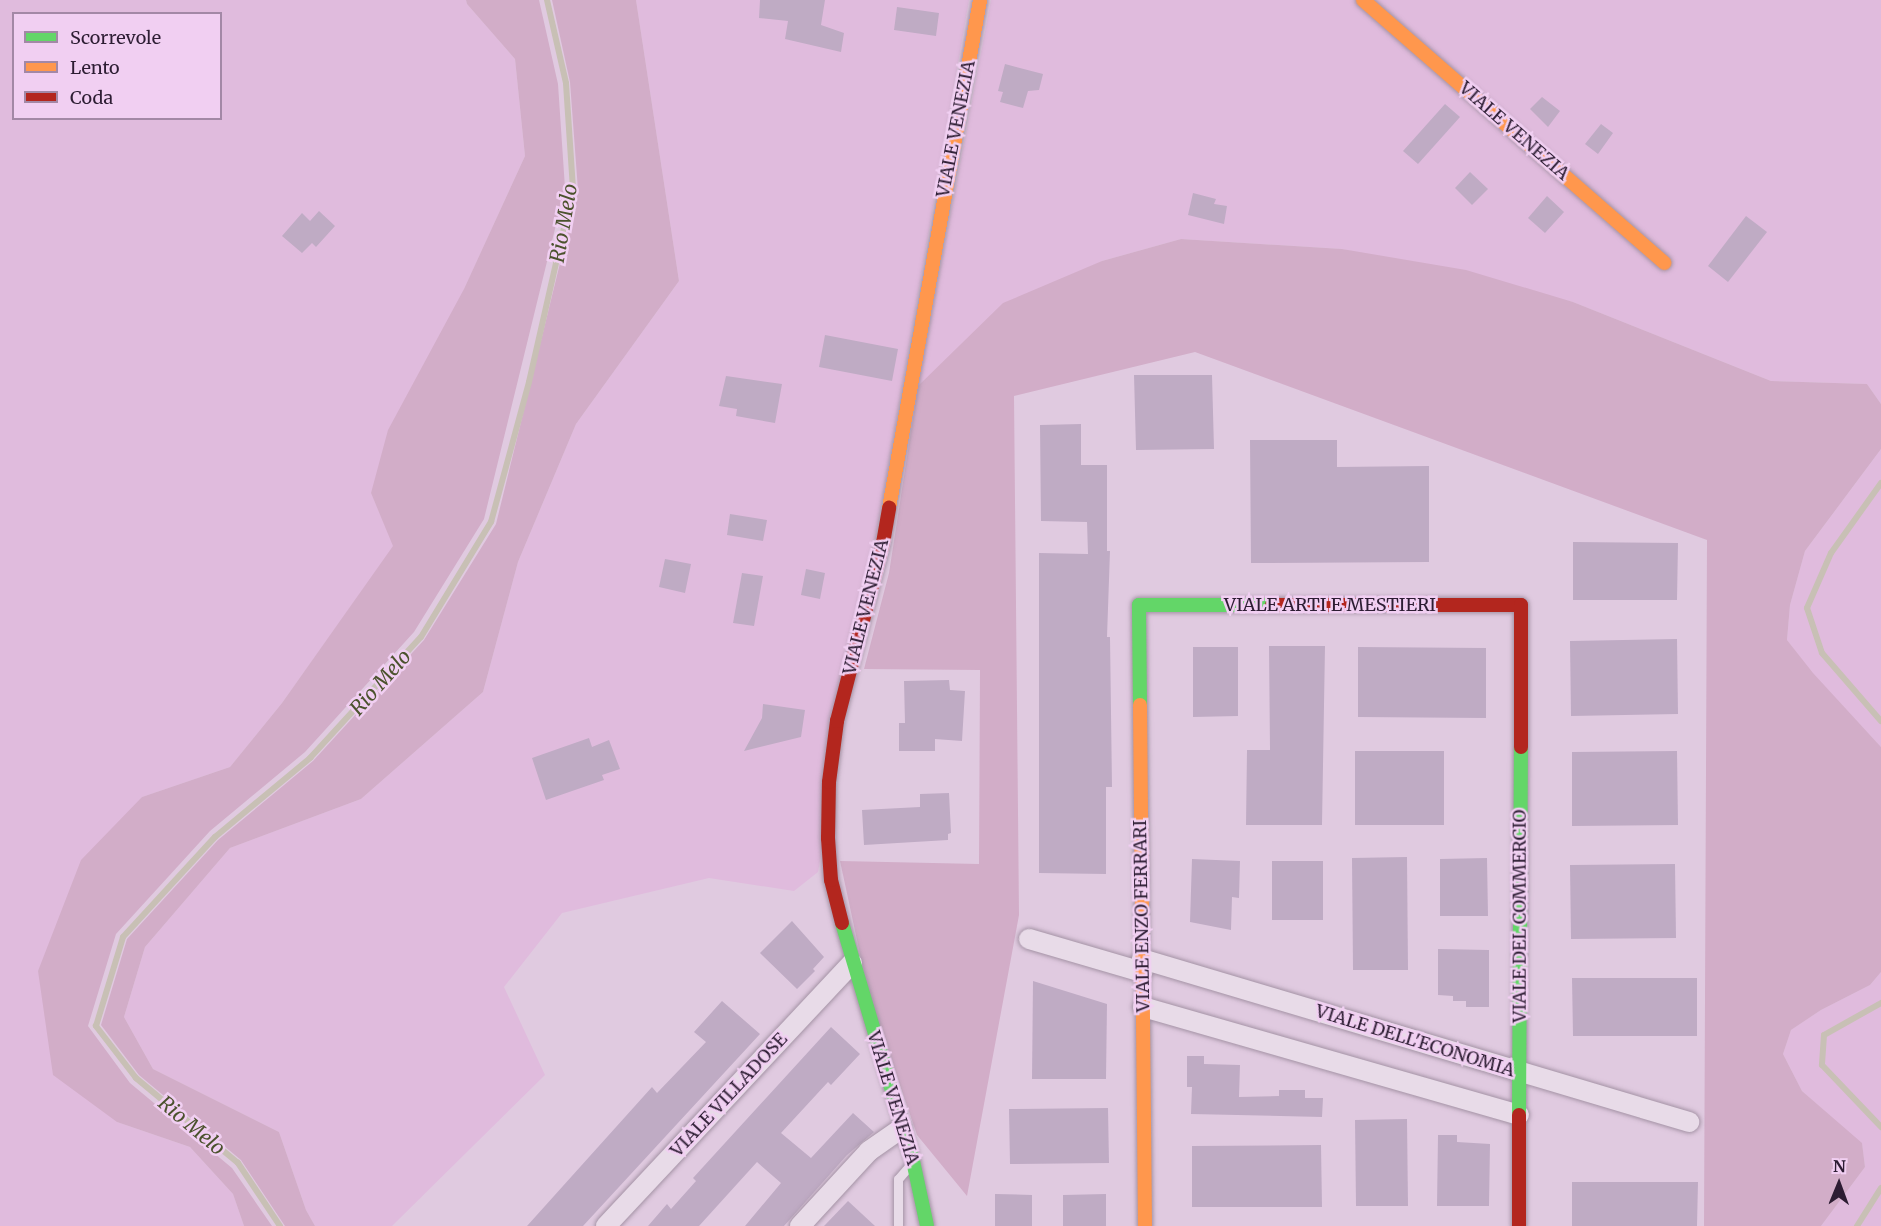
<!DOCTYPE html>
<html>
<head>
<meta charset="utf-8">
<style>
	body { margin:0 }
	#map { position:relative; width:1881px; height:1226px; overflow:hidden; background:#e0cae0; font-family:Merriweather,serif }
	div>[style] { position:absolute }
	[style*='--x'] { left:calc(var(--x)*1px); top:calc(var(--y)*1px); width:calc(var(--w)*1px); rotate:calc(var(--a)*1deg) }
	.farmland>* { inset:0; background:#e0bbdd }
	.green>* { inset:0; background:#d2adc8 }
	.stream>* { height:6px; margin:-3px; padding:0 3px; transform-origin:3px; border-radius:3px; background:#c8c0b5 }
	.building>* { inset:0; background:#bfabc4 }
	.roads { filter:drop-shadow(0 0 2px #a493a5) drop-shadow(0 0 2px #a493a5) }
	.lane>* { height:9px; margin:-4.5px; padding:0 4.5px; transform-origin:4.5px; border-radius:4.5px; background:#e8dbe8 }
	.street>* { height:20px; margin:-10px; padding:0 10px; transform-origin:10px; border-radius:10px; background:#e8dbe8 }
	.fast>* { height:14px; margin:-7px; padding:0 7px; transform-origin:7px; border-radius:7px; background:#63d668 }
	.slow>* { height:14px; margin:-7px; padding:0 7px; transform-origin:7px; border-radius:7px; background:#ff974d }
	.jam>* { height:14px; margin:-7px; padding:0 7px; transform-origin:7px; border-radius:7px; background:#b3261e }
	span { translate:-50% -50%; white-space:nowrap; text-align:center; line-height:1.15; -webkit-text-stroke:5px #f1cff2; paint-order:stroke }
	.street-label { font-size:18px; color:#2d1d33 }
	.water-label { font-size:20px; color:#4b522d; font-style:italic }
	.legend { position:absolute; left:12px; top:12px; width:210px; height:108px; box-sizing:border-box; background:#f1cff2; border:2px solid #a388a6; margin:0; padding:8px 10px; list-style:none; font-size:18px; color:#2d1d33 }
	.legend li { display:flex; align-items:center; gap:12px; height:30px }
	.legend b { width:30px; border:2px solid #a388a6 }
	.north { position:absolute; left:1809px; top:1154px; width:60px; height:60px; -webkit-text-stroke:4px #f1cff2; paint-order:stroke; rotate:1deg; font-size:16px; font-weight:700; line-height:24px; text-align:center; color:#2d1d33 }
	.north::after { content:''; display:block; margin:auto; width:21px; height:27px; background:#2d1d33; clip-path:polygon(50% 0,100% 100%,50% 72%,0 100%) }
</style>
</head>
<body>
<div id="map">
	<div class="farmland">
		<i style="clip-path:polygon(evenodd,0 0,466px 0,467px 4px,515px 59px,525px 156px,371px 493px,394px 546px,282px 703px,230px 767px,142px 797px,38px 971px,117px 1122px,190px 1147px,233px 1194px,244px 1226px,0 1226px,0 0,14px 14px,220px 14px,220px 118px,14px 118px,14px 14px)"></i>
		<i style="clip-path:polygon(636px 0,969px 0,818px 872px,794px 891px,709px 878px,562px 913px,504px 987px,545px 1075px,392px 1226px,315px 1226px,306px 1210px,279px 1132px,153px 1069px,124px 1017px,145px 947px,230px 848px,361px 799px,483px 692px,518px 562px,576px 424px,679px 281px)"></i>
		<i style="clip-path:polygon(991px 0,1881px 0,1881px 404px,1867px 384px,1771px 381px,1573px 302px,1342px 249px,1181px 239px,1102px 261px,918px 386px)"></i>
		<i style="clip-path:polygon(1881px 449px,1881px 747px,1812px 673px,1787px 640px,1790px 605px,1805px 551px)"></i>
		<i style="clip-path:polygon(1881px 972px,1881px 1226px,1821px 1226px,1865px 1167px,1862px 1144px,1802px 1091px,1783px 1054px,1791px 1030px,1821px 1010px,1870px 985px)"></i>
	</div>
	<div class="green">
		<i style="clip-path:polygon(466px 0,539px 0,558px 84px,565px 188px,484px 519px,414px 632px,305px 752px,210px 831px,116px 934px,88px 1026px,130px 1083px,232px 1168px,272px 1226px,244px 1226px,233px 1194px,190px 1147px,117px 1122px,53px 1075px,38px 971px,81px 860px,142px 797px,230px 767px,282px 703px,393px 546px,371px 493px,388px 430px,464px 289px,525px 156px,515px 59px,467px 4px)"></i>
		<i style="clip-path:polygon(552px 0,636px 0,679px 281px,576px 424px,518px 562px,483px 692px,361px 799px,230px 848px,145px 947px,124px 1017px,153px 1069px,279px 1132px,306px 1210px,315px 1226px,285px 1226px,241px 1160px,139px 1075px,101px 1025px,127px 939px,218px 840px,313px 761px,424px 640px,496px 524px,578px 190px,570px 82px)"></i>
		<i style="clip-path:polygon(1181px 239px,1342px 249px,1466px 270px,1573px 302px,1771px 381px,1867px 384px,1881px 404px,1881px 449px,1805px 551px,1790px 605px,1787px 640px,1813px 673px,1881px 747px,1881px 972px,1870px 985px,1821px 1010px,1791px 1030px,1783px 1054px,1802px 1091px,1862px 1143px,1865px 1167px,1821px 1226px,1704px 1226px,1707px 540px,1195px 352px,1014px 396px,1019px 915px,967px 1196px,917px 1135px,868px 991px,840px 861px,979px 864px,980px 670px,864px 669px,889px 573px,918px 386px,1003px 303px,1102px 261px)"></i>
	</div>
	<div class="stream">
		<i style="--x:1881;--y:483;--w:86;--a:125.5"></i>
		<i style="--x:1831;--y:553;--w:60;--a:113.6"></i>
		<i style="--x:1807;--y:608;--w:47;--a:71.6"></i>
		<i style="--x:1822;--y:653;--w:90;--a:49.1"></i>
		<i style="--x:1881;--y:1003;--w:65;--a:150.7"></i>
		<i style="--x:1824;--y:1035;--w:30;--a:94"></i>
		<i style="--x:1822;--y:1065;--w:86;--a:46.4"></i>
		<i style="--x:280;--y:1226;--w:76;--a:-123.7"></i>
		<i style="--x:238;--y:1163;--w:133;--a:-140.2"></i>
		<i style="--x:136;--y:1078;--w:66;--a:-127.6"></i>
		<i style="--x:96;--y:1026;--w:93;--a:-73.1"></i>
		<i style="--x:123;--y:937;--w:136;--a:-47.4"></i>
		<i style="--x:215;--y:837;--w:124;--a:-39.7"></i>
		<i style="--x:310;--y:758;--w:164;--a:-47.5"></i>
		<i style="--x:421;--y:637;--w:135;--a:-58.7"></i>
		<i style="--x:491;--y:522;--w:145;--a:-74.8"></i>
		<i style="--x:529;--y:382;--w:198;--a:-77.2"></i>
		<i style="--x:573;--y:189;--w:106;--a:-93.8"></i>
		<i style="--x:566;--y:83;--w:85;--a:-102.9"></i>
		<i style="--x:1857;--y:1226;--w:45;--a:-57.7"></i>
	</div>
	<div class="building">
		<i style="clip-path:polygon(760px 0,825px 0,821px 25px,844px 33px,841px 52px,785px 39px,788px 21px,759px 18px)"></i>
		<i style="clip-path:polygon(897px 7px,939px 13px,936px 36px,894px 30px)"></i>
		<i style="clip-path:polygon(1005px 64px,1043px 74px,1039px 90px,1028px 91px,1023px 108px,1000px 102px,1003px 92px,998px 91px)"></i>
		<i style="clip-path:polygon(1542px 97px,1560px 111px,1548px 127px,1530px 109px)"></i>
		<i style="clip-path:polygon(1445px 104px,1460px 117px,1418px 164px,1403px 151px)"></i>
		<i style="clip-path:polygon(1601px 124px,1613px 133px,1598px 154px,1585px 144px)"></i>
		<i style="clip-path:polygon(1470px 172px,1488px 189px,1472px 205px,1455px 188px)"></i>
		<i style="clip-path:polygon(1193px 193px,1216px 199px,1214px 204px,1227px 206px,1224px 224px,1188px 215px)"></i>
		<i style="clip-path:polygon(1547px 196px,1564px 212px,1545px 233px,1528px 218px)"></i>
		<i style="clip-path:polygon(319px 211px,335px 226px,316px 247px,312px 243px,302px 253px,282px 236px,302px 213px,310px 221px)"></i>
		<i style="clip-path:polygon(1746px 216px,1767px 232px,1728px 282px,1708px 266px)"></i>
		<i style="clip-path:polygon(825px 335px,898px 349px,892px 381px,819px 367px)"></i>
		<i style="clip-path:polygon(1134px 375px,1212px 375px,1214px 449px,1136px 450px)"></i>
		<i style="clip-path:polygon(726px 376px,782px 384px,775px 423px,736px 416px,737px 409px,719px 406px)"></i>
		<i style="clip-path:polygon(1081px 424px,1081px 465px,1107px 465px,1107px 551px,1110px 551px,1107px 637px,1110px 637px,1112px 787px,1106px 787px,1106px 874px,1039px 873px,1039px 553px,1088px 554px,1087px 522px,1041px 521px,1040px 425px)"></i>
		<i style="clip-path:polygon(1250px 440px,1337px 440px,1337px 467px,1429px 466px,1429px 562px,1251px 563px)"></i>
		<i style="clip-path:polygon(730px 514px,767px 520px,763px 541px,727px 535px)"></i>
		<i style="clip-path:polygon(1573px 542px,1678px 543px,1677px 600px,1573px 600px)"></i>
		<i style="clip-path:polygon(665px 559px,691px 564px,685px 593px,659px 587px)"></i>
		<i style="clip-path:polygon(806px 569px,825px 573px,820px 599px,801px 595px)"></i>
		<i style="clip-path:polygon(742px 573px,763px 576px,754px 626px,733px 623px)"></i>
		<i style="clip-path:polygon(1677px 639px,1678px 714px,1571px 716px,1570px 641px)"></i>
		<i style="clip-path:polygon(1269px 646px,1325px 646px,1322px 825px,1246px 825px,1247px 750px,1270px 750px)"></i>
		<i style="clip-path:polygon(1193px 647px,1238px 647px,1238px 716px,1193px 717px)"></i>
		<i style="clip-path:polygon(1358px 647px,1486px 648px,1486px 718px,1358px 717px)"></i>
		<i style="clip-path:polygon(949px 680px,950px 690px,965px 691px,962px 741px,935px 739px,935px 751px,899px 751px,899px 723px,905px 723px,904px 681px)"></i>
		<i style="clip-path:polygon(763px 704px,805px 710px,801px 737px,744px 751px,762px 718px)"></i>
		<i style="clip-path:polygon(589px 738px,592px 747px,609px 740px,620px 769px,602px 775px,604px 780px,546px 800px,532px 758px)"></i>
		<i style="clip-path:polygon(1355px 751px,1444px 751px,1444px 825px,1355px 825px)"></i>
		<i style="clip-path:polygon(1677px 751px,1678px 825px,1572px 826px,1572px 752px)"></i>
		<i style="clip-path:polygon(949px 793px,951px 833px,948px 834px,948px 840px,864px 845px,862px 810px,920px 807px,920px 794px)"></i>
		<i style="clip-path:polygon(1407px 857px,1408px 970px,1353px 970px,1352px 858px)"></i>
		<i style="clip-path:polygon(1487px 858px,1488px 916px,1440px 916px,1440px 859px)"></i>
		<i style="clip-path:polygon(1192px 859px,1240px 861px,1239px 898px,1232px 897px,1231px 930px,1190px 922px)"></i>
		<i style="clip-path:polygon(1272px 861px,1323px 861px,1323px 920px,1272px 920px)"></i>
		<i style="clip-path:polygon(1675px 864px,1676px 938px,1571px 939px,1570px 865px)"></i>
		<i style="clip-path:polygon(792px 921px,824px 957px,813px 969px,815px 971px,797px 989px,760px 953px)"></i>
		<i style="clip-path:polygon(1438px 949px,1489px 950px,1489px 1007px,1466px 1007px,1466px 1001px,1453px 1001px,1453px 996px,1438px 995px)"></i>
		<i style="clip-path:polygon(1572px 978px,1697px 978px,1697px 1036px,1573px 1036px)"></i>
		<i style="clip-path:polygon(1033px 981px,1107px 1004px,1106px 1079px,1032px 1079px)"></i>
		<i style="clip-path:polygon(722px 1001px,760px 1034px,583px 1226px,527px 1226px,652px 1087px,657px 1093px,706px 1042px,694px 1032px)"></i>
		<i style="clip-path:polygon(831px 1027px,860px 1054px,831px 1085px,828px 1082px,781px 1133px,811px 1158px,853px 1113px,874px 1132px,847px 1155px,784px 1226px,745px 1226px,781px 1183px,757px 1162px,699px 1226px,648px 1226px,667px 1204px,671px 1209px,696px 1181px,693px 1178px)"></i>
		<i style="clip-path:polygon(1187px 1056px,1204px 1056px,1204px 1064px,1240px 1065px,1239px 1097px,1279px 1096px,1279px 1090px,1305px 1090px,1305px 1098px,1323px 1098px,1322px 1117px,1191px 1114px,1192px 1087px,1187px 1087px)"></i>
		<i style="clip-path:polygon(1108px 1108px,1109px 1163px,1010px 1164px,1009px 1109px)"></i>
		<i style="clip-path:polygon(1407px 1119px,1408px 1206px,1356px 1206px,1355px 1120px)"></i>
		<i style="clip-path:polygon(1438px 1135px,1457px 1135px,1457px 1142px,1490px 1144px,1489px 1206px,1437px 1206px)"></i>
		<i style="clip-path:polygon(1321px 1145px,1322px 1207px,1192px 1207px,1192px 1146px)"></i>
		<i style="clip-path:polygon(1572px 1182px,1698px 1182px,1697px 1226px,1572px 1226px)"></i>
		<i style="clip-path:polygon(995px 1194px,1032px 1195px,1032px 1226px,995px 1226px)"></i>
		<i style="clip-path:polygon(1106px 1194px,1106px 1226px,1063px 1226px,1063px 1195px)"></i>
		<i style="clip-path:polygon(848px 1201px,875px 1226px,824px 1226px)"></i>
	</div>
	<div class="roads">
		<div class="lane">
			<i style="--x:898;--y:1226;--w:47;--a:-90"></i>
			<i style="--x:898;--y:1179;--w:18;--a:-49"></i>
		</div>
		<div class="street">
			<i style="--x:1029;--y:939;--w:118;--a:16.3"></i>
			<i style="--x:1142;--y:959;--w:571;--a:16.59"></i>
			<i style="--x:1143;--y:1007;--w:391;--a:16"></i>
			<i style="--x:606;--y:1226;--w:360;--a:-46.9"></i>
			<i style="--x:800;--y:1226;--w:102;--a:-47.4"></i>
			<i style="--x:869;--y:1151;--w:40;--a:-34.9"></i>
		</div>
		<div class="fast">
			<i style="--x:1140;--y:705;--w:100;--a:-90.6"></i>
			<i style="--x:1139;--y:605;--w:133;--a:0"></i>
			<i style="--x:842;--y:923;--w:248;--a:73.4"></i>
			<i style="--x:913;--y:1161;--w:66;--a:77.8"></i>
			<i style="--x:1519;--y:1115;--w:368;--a:-89.7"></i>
		</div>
		<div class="slow">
			<i style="--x:1363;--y:0;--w:400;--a:41.1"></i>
			<i style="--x:889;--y:508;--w:516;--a:-79.84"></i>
			<i style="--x:1140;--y:705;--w:521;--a:89.45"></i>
		</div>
		<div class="jam">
			<i style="--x:1272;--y:605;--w:249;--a:0"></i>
			<i style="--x:1521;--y:605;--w:142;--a:90"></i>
			<i style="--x:842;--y:923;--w:44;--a:-104.3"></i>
			<i style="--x:831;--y:880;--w:42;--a:-94.1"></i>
			<i style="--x:828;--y:838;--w:56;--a:-89"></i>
			<i style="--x:829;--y:782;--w:62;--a:-82.5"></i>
			<i style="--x:837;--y:721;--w:184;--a:-75.5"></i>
			<i style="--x:883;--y:543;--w:36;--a:-80"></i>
			<i style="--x:1519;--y:1226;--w:111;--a:-90"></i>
		</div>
	</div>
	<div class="street-label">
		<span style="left:956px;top:129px;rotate:-79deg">VIALE VENEZIA</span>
		<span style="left:1514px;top:131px;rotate:41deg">VIALE VENEZIA</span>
		<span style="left:1330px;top:605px">VIALE ARTI E MESTIERI</span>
		<span style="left:866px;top:607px;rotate:-76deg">VIALE VENEZIA</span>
		<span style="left:1142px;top:916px;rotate:-91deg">VIALE ENZO FERRARI</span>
		<span style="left:1520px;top:916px;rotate:-90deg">VIALE DEL COMMERCIO</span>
		<span style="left:1415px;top:1041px;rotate:17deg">VIALE DELL'ECONOMIA</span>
		<span style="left:729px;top:1095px;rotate:-47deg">VIALE VILLADOSE</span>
		<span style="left:893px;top:1098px;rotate:73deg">VIALE VENEZIA</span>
	</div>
	<div class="water-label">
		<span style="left:563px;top:223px;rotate:-80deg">Rio Melo</span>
		<span style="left:380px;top:682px;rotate:-48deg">Rio Melo</span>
		<span style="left:192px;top:1125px;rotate:40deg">Rio Melo</span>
	</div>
	<ul class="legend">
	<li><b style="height:8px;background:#63d668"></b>Scorrevole</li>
	<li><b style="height:8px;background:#ff974d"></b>Lento</li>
	<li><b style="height:8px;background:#b3261e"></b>Coda</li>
	</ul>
	<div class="north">N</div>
</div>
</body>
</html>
